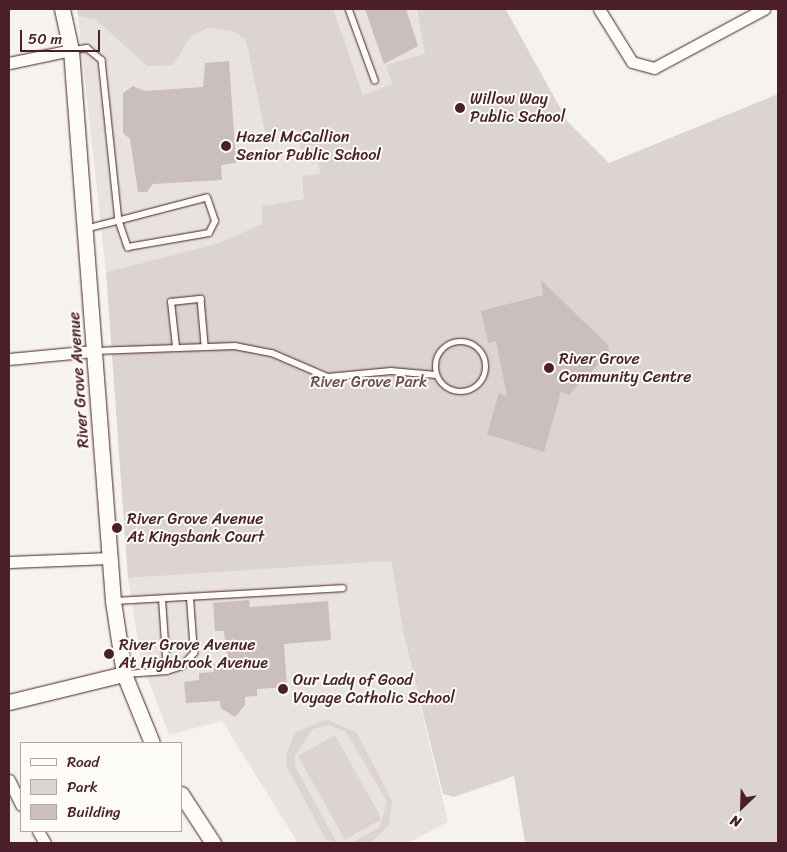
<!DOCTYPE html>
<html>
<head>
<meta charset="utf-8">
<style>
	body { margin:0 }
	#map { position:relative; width:787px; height:852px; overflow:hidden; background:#f6f3ef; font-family:Sriracha,sans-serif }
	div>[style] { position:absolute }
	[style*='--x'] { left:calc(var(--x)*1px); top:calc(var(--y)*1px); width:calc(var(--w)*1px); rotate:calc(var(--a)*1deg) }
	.built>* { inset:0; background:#e9e3e0 }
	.green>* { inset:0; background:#dcd4d2 }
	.building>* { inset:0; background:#cbbfbe }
	.roads { filter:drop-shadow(0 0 1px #4a1f2b) drop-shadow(0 0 1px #4a1f2b) }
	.service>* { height:5.5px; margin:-2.75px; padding:0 2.75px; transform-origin:2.75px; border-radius:2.75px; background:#fdfcf7 }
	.service>.ring { margin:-2.75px; padding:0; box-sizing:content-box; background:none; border:5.5px solid #fdfcf7; border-radius:50% }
	.minor>* { height:11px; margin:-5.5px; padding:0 5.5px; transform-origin:5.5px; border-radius:5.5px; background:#fdfcf7 }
	.tertiary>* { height:15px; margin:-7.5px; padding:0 7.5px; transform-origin:7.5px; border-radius:7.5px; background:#fdfcf7 }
	.dots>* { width:14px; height:14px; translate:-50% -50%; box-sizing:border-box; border:2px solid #fdfcf7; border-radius:50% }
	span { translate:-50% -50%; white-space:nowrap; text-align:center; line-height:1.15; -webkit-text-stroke:4px #fdfcf7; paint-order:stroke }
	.poi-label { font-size:16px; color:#4a1f2b }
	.left { translate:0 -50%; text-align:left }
	.street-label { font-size:16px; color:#4a1f2b }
	.park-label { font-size:16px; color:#6e4c55 }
	.frame { position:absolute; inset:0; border:10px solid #4a1f2b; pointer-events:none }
	.legend { position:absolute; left:20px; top:742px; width:162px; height:90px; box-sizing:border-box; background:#fdfcf7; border:1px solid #b5a4a5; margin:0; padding:6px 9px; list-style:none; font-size:15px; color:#4a1f2b }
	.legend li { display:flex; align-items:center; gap:10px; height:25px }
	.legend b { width:25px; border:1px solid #b5a4a5 }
	.north { position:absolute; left:717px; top:782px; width:50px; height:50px; -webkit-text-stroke:4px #fdfcf7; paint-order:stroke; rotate:204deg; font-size:14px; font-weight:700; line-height:20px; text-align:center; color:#4a1f2b }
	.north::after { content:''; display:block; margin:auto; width:18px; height:22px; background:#4a1f2b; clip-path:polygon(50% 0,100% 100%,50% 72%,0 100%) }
	.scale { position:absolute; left:20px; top:30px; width:80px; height:22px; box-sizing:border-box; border:2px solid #4a1f2b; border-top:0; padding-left:6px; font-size:15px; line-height:18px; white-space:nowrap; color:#4a1f2b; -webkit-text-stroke:4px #fdfcf7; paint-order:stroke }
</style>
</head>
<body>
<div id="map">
	<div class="built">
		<i style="clip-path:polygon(77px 9px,506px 9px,567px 121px,262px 224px,216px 244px,106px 272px)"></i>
		<i style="clip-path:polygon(391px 561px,404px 636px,448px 822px,408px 843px,298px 843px,222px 721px,169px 735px,141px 660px,128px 578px)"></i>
	</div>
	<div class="green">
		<i style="clip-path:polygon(77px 9px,333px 9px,363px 95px,392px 84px,386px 65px,425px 54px,417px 9px,505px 9px,568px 122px,609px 163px,778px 94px,778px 843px,525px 843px,514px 776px,454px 797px,443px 794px,404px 636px,391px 561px,128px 578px,106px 272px,216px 244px,262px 224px,262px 206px,304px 199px,302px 176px,320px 174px,318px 162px,302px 162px,299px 130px,265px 132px,246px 40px,233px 31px,208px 28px,190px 37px,173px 65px,147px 66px,95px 19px,78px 16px)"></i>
		<i style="clip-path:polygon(326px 719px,357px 733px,392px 801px,389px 825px,371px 843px,351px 843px,380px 827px,387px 802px,346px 732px,330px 725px,313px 729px,295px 755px,295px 766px,337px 843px,326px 840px,287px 767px,286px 755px,295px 733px)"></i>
		<i style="clip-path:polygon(335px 735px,382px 819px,345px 840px,298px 756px)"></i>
	</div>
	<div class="building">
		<i style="clip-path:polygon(365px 9px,406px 9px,418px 46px,384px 64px)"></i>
		<i style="clip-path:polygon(229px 61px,236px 163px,221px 165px,222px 180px,153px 184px,147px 192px,138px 192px,130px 139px,123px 133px,123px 93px,133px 86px,145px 91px,203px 87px,205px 63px)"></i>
		<i style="clip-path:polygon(541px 280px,608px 345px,609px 353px,592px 371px,595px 379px,580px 383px,569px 395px,561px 392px,544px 452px,487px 434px,499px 393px,507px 396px,496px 341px,488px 343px,481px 311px,543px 295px)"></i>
		<i style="clip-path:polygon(249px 600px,250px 607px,328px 601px,331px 640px,284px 644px,287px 687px,257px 689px,257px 696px,245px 697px,245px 705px,235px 717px,221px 708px,220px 701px,186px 703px,184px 682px,199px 680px,199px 673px,214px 672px,213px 665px,227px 664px,224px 631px,215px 631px,213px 603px)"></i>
	</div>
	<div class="roads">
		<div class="service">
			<i style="--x:349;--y:9;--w:76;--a:69.9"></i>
			<i style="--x:73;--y:50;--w:14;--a:-8"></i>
			<i style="--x:87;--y:48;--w:19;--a:39"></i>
			<i style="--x:102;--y:60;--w:162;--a:84"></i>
			<i style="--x:119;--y:221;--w:28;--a:71"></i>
			<i style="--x:128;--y:247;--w:82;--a:-9.8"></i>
			<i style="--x:209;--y:233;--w:13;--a:-63"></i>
			<i style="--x:215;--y:221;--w:24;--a:-109"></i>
			<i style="--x:207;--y:198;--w:91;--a:165.4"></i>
			<i style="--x:119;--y:221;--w:33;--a:166"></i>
			<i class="ring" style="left:436px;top:342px;width:44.5px;height:44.5px"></i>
			<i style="--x:176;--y:347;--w:45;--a:-96.3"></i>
			<i style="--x:171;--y:302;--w:30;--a:-6"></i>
			<i style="--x:201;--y:299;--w:46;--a:85"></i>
			<i style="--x:94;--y:351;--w:141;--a:-2"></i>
			<i style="--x:235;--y:346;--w:38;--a:11"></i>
			<i style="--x:272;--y:353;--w:61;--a:23.2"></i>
			<i style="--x:328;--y:377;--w:63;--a:-5.4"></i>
			<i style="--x:391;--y:371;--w:45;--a:5.1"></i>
			<i style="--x:113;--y:601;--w:230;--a:-3.2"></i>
			<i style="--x:167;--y:671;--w:16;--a:-18"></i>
			<i style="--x:182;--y:666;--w:18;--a:-47"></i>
			<i style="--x:194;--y:653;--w:54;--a:-94.2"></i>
			<i style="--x:126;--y:674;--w:41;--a:-4.2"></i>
			<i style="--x:167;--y:671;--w:71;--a:-94"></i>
		</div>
		<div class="minor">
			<i style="--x:599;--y:9;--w:62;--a:58.1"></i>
			<i style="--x:632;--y:62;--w:23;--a:15"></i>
			<i style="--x:654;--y:68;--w:125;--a:-28.2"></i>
			<i style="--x:9;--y:63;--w:63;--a:-11.8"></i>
			<i style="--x:9;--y:359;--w:85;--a:-5.4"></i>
			<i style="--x:9;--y:562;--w:101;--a:-2.3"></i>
			<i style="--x:9;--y:780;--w:28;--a:64"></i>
			<i style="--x:38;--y:831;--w:14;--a:60"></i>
		</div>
		<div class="tertiary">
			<i style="--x:62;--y:9;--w:42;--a:77.6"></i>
			<i style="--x:71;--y:50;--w:553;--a:85.64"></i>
			<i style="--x:113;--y:601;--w:74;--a:81.4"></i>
			<i style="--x:124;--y:674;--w:74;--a:67.9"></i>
			<i style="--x:9;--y:702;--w:118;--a:-13.7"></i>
			<i style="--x:181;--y:794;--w:59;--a:56.9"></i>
		</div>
	</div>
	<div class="dots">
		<i style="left:460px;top:108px;background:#4a1f2b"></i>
		<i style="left:226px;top:146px;background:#4a1f2b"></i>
		<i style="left:549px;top:368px;background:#4a1f2b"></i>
		<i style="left:117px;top:528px;background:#4a1f2b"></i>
		<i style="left:109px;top:654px;background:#4a1f2b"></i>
		<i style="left:283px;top:689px;background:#4a1f2b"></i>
	</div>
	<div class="poi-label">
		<span class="left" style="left:470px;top:108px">Willow Way<br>Public School</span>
		<span class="left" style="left:236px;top:146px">Hazel McCallion<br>Senior Public School</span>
		<span class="left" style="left:559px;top:368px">River Grove<br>Community Centre</span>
		<span class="left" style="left:127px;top:528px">River Grove Avenue<br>At Kingsbank Court</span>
		<span class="left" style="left:119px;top:654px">River Grove Avenue<br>At Highbrook Avenue</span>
		<span class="left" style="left:293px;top:689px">Our Lady of Good<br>Voyage Catholic School</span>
	</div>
	<div class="street-label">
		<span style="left:79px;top:380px;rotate:-94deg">River Grove Avenue</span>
	</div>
	<div class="park-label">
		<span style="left:369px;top:382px">River Grove Park</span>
	</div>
	<div class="frame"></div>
	<ul class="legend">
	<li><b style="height:6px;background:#fdfcf7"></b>Road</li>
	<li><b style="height:14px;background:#dcd4d2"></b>Park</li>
	<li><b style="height:14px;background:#cbbfbe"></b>Building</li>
	</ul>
	<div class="north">N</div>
	<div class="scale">50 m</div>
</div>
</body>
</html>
